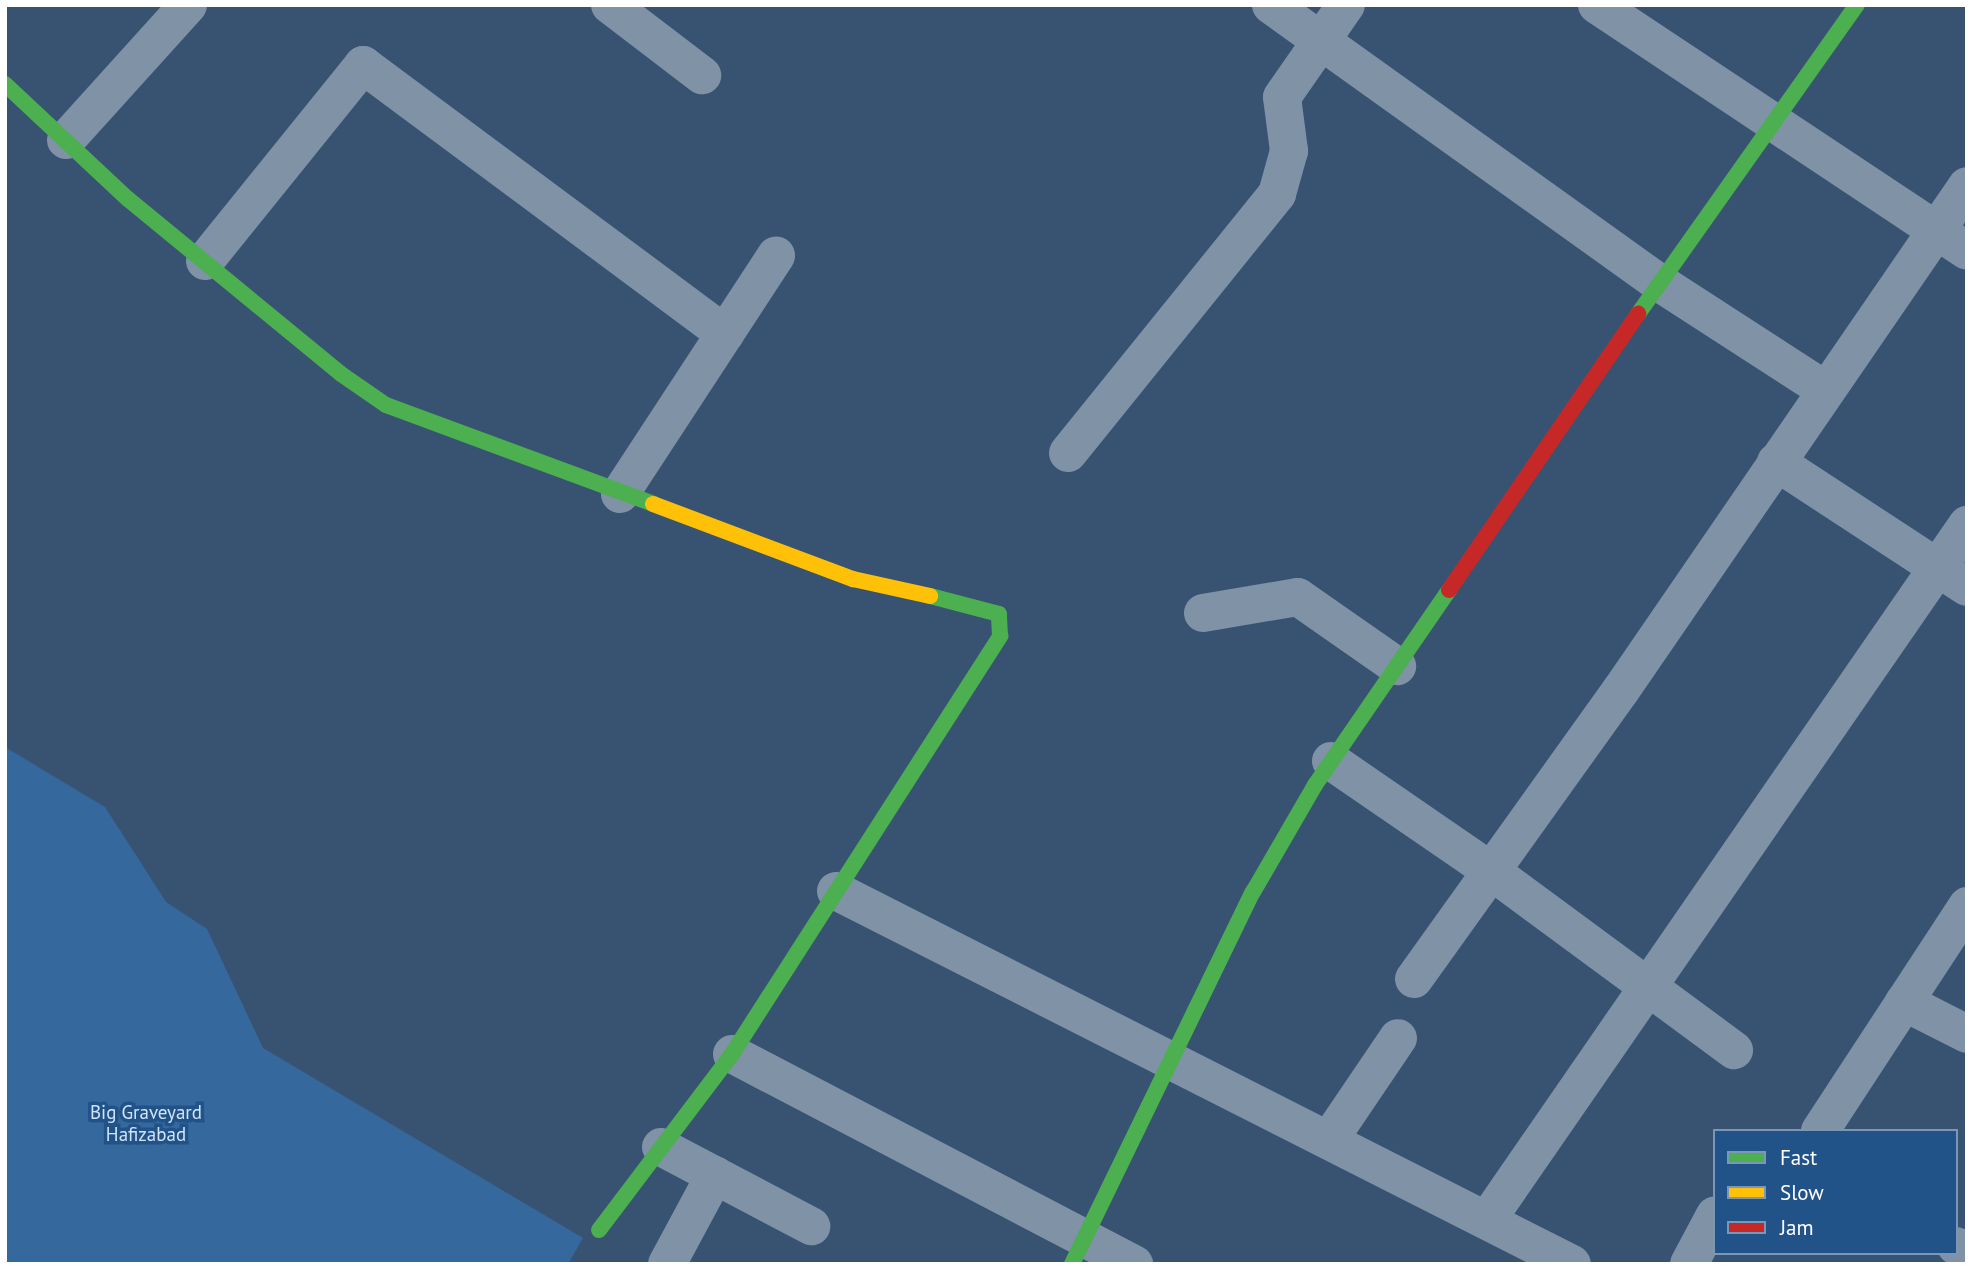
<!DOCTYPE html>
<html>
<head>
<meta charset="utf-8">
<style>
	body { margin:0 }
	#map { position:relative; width:1972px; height:1269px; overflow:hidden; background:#385371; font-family:"PT Sans",sans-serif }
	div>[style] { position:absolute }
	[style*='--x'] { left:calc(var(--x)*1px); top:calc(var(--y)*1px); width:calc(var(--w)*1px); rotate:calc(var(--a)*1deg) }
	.green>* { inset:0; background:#35699e }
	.street>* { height:38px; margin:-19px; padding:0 19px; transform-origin:19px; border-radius:19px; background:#7f92a6 }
	.fast>* { height:16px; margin:-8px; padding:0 8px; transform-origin:8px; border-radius:8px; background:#4caf50 }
	.slow>* { height:16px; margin:-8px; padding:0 8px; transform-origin:8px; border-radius:8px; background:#ffc107 }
	.jam>* { height:16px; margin:-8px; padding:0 8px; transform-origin:8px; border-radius:8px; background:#c62828 }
	span { translate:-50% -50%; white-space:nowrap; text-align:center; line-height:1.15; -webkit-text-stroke:7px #215288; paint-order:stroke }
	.park-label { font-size:19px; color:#d0e4f8 }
	.frame { position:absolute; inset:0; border:7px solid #fff; pointer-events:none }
	.legend { position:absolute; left:1713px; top:1129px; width:245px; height:126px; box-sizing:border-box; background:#215288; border:2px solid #7a97b8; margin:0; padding:9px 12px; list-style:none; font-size:21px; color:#fff }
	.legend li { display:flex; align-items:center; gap:14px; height:35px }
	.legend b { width:35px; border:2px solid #7a97b8 }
</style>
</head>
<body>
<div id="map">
	<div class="green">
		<i style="clip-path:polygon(5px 747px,105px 807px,166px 902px,207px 929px,263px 1048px,583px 1238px,568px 1264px,5px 1264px)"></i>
	</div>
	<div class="street">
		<i style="--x:610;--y:5;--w:116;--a:37.3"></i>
		<i style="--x:1271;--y:5;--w:478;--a:35.6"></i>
		<i style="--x:1660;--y:283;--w:195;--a:32.9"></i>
		<i style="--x:1597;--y:5;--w:444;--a:33.6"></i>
		<i style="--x:66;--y:140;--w:182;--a:-47.9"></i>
		<i style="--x:205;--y:261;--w:252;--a:-51.1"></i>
		<i style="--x:363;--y:65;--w:451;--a:36.6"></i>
		<i style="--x:1068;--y:453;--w:333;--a:-51.1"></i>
		<i style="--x:1277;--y:194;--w:45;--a:-74.4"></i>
		<i style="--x:1289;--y:151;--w:54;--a:-97.4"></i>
		<i style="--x:1282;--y:97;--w:112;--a:-55.2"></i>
		<i style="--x:1776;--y:462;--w:228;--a:33.2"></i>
		<i style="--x:620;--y:494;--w:285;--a:-56.8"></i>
		<i style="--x:1203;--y:613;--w:96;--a:-9.6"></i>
		<i style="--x:1298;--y:597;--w:121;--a:34.9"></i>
		<i style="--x:1331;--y:761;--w:194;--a:34.5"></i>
		<i style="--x:1491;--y:871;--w:302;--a:36.4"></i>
		<i style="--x:836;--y:891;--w:825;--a:26.88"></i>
		<i style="--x:1414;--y:979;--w:355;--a:-54.4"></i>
		<i style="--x:1621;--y:690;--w:611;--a:-55.53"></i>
		<i style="--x:1904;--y:1002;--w:71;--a:26.9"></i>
		<i style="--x:732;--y:1054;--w:454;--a:27.6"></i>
		<i style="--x:1820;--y:1131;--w:269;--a:-56.8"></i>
		<i style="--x:1329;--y:1140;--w:123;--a:-55.9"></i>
		<i style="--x:661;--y:1147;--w:170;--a:27.8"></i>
		<i style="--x:1487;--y:1220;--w:845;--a:-55.37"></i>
		<i style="--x:1956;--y:1246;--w:12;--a:24"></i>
		<i style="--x:667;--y:1264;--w:101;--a:-61.7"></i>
		<i style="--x:1689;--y:1264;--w:55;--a:-62"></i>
	</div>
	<div class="fast">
		<i style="--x:5;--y:84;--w:168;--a:43.1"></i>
		<i style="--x:128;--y:199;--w:276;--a:39.4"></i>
		<i style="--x:341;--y:374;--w:55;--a:34.6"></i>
		<i style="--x:386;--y:405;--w:285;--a:20.3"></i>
		<i style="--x:1638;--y:314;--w:379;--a:-54.7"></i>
		<i style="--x:599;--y:1230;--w:221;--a:-52.9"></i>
		<i style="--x:732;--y:1054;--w:497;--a:-57.3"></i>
		<i style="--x:1000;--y:636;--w:22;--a:-93"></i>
		<i style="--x:999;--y:614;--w:71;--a:-165.4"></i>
		<i style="--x:1072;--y:1264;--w:414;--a:-64.1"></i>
		<i style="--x:1253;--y:892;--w:124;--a:-59.9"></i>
		<i style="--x:1315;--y:785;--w:237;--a:-55.5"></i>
	</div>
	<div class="slow">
		<i style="--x:653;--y:504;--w:214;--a:20.6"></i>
		<i style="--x:853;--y:579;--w:79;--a:12.4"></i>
	</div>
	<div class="jam">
		<i style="--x:1449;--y:590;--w:335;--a:-55.6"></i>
	</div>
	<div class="park-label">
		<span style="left:146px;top:1124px">Big Graveyard<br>Hafizabad</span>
	</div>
	<div class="frame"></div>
	<ul class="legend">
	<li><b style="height:9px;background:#4caf50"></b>Fast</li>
	<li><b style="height:9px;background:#ffc107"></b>Slow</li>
	<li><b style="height:9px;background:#c62828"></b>Jam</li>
	</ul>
</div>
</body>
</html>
